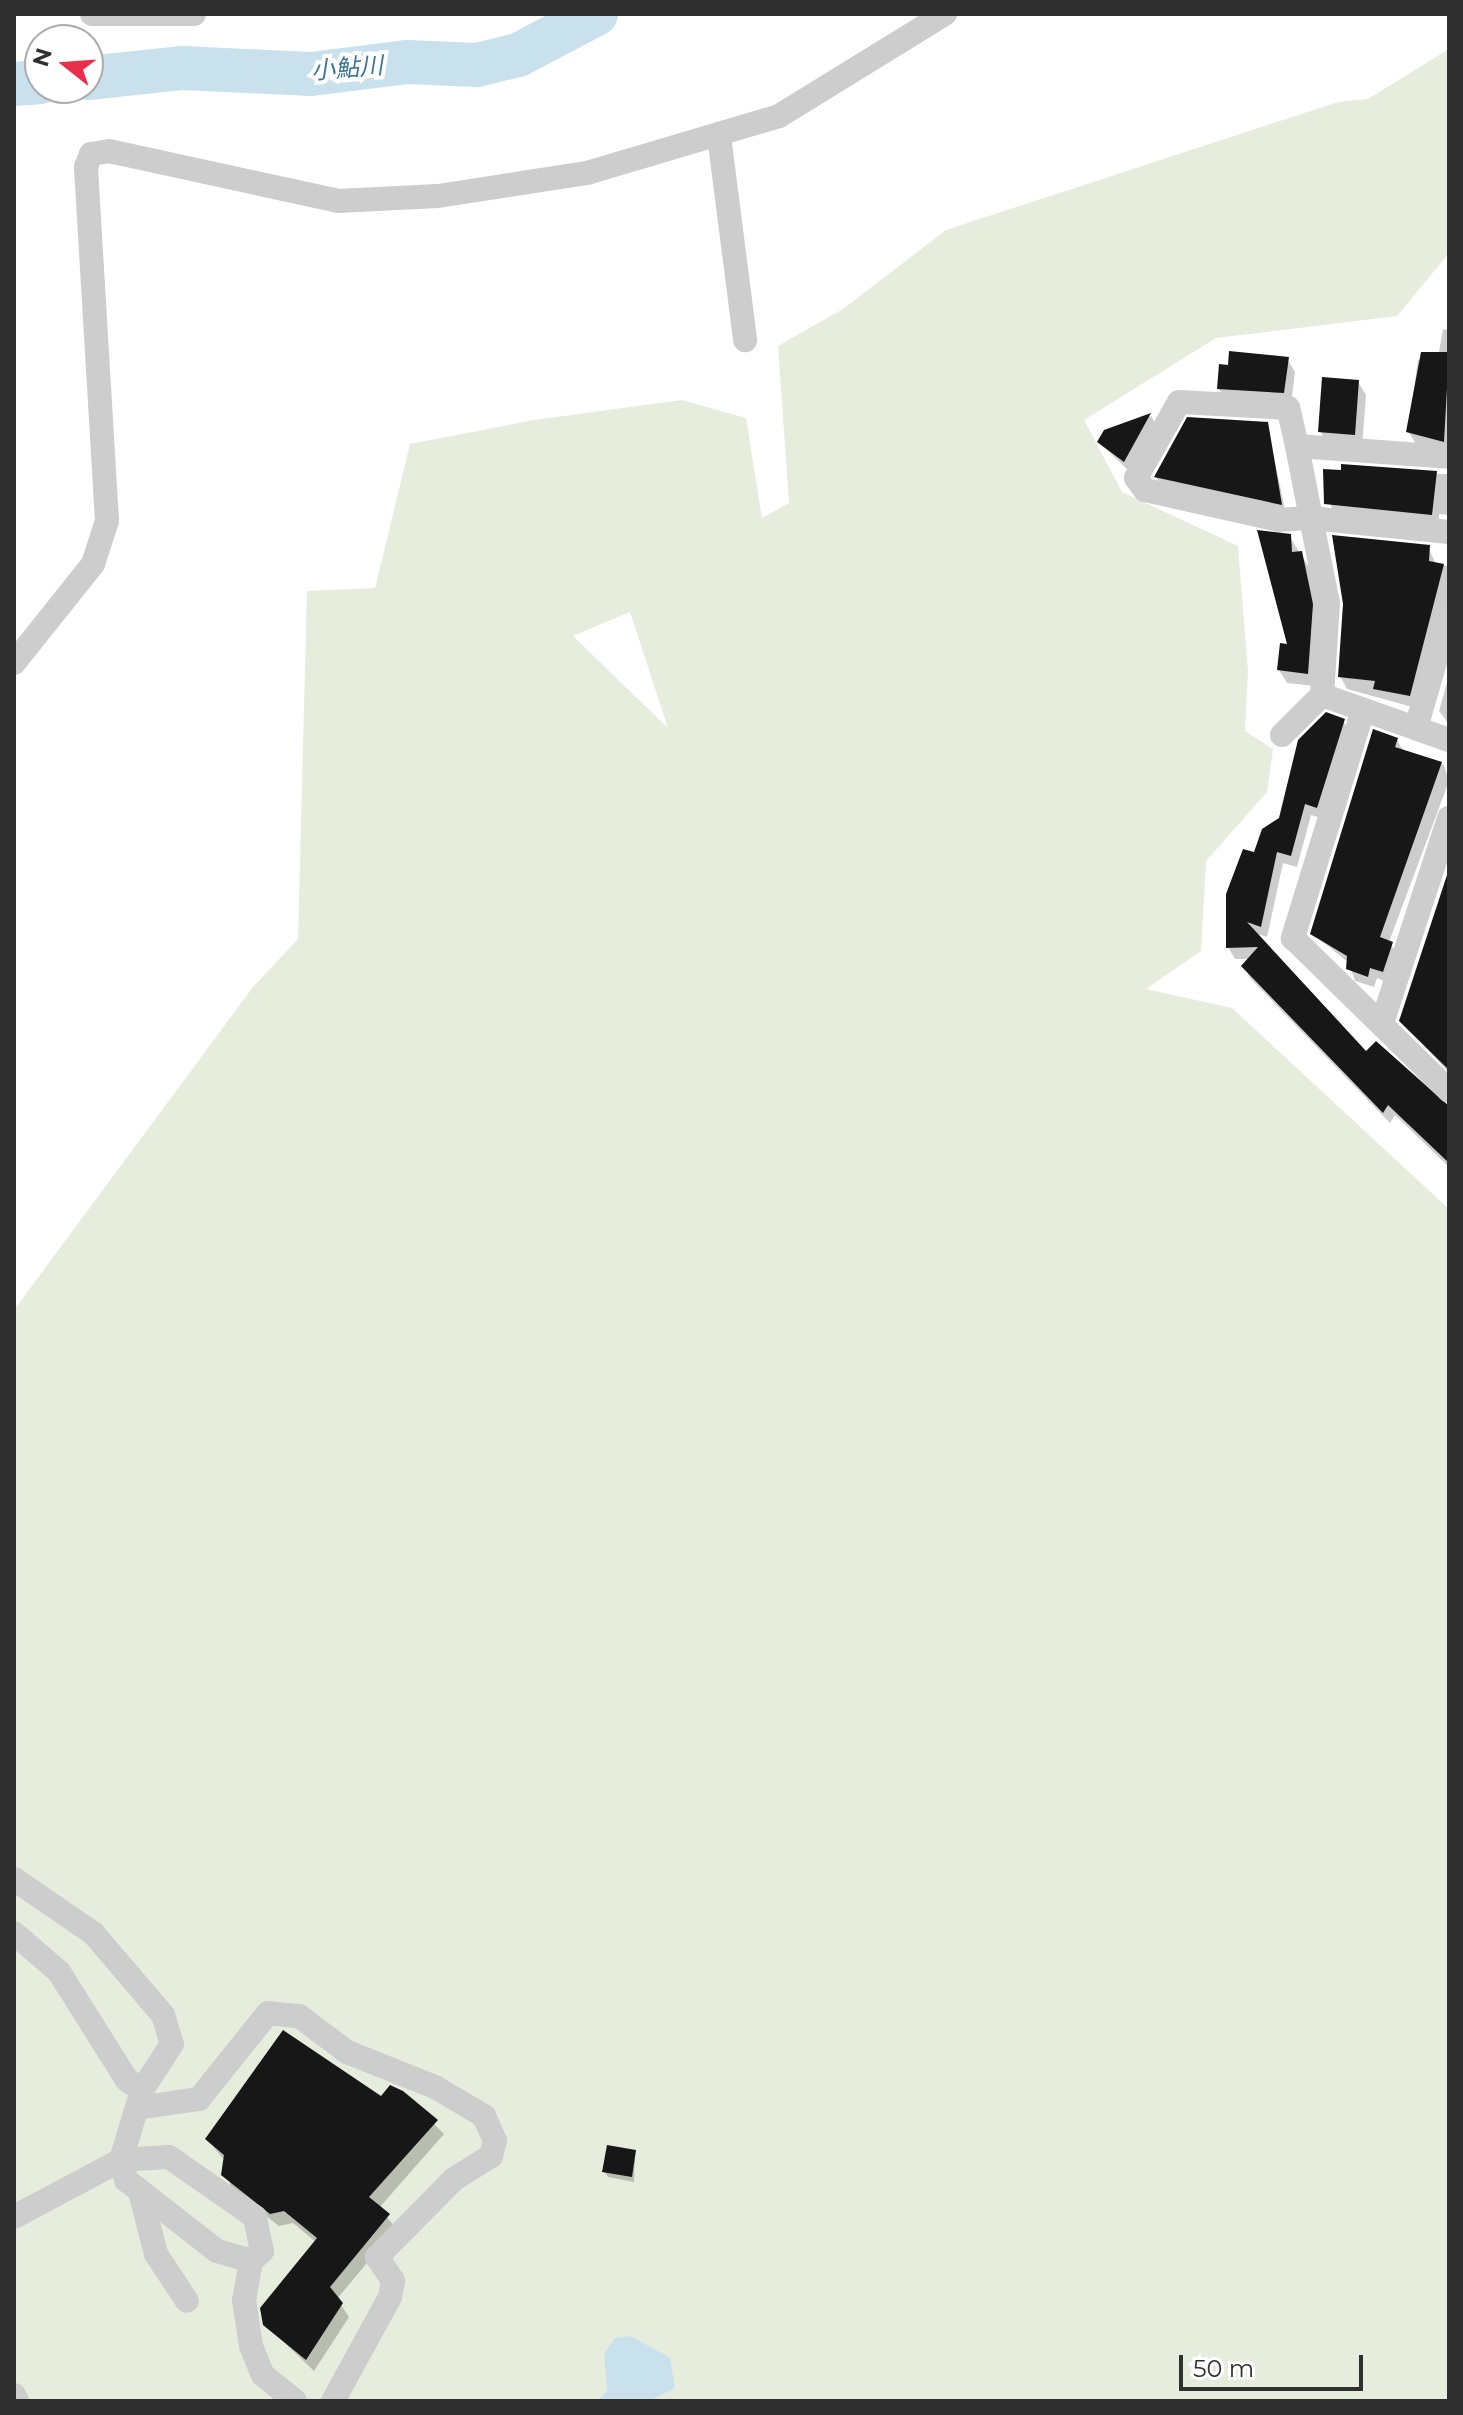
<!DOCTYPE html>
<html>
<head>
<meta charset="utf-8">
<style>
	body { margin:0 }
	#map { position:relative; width:1463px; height:2415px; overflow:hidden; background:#fff; font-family:Montserrat,"Noto Sans JP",sans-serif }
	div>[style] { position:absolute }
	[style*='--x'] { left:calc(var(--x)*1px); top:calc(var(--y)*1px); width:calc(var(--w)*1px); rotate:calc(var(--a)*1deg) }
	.green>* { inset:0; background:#e7eddd }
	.water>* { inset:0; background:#c9e1ed }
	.shadow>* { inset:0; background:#0003 }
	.river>* { height:44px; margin:-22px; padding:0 22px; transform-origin:22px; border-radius:22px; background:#c9e1ed }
	.building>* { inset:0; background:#171717 }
	.minor>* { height:24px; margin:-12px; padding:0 12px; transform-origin:12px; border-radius:12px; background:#cdcdcd }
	span { translate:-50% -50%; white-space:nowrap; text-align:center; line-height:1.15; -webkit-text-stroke:8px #fff; paint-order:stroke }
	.water-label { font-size:24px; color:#3b7794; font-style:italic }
	.frame { position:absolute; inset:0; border:16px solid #303030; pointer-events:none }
	.north { position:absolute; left:24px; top:24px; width:80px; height:80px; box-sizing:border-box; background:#fff; border:2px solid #acacac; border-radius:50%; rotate:287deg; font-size:22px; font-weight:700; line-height:32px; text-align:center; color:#303030 }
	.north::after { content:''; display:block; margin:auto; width:28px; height:36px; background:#e92f4a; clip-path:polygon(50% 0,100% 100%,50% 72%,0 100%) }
	.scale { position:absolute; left:1179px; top:2355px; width:184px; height:36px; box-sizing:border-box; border:4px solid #303030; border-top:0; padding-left:10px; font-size:24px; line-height:28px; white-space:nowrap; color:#303030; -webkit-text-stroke:6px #fff; paint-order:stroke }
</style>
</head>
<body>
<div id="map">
	<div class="green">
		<i style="clip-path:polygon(evenodd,1449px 49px,1449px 253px,1397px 316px,1216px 338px,1084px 420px,1122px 492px,1238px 546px,1248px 671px,1245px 731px,1273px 749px,1267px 792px,1206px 861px,1201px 951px,1146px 989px,1232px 1008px,1449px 1209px,1449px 2401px,14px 2401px,14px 1310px,253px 987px,298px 939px,307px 591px,375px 588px,410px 444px,534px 420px,682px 400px,746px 418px,762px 518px,789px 503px,778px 346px,843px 309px,946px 230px,1338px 102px,1368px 99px,1449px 49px,630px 612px,668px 728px,573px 636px,630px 612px)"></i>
	</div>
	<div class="water">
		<i style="clip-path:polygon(631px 2336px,670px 2358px,675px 2388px,649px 2401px,597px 2401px,607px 2391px,604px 2354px,615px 2338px)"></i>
	</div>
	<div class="shadow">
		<i style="clip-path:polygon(1443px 329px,1449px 330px,1449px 452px,1416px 444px,1408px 431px,1418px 360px,1439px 352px)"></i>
		<i style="clip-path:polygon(1287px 359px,1295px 372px,1291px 405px,1227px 401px,1219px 389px)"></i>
		<i style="clip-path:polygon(1358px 382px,1366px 395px,1362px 447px,1327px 444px,1320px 431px)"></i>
		<i style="clip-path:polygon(1151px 416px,1158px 428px,1131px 473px,1099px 442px,1106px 431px)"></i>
		<i style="clip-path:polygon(1267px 424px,1286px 514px,1162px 486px,1156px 477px)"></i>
		<i style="clip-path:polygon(1325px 471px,1449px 474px,1449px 515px,1439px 514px,1438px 527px,1333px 516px)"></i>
		<i style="clip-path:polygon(1260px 533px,1289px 536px,1309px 567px,1319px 619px,1315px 686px,1287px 683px,1279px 670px,1289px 646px)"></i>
		<i style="clip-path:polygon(1428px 547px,1436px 564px,1449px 566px,1449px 617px,1416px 708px,1347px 689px,1340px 676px)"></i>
		<i style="clip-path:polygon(1449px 675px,1449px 724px,1439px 711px)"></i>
		<i style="clip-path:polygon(1343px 721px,1350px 733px,1324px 819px,1311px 815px,1297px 867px,1283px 863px,1267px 937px,1255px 933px,1366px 1053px,1449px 1117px,1449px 1167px,1395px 1115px,1390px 1123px,1250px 978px,1244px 966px,1250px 959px,1235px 959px,1228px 947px,1256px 855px)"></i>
		<i style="clip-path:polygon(1397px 740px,1404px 752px,1444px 765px,1449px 781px,1389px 942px,1398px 955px,1389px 983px,1377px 978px,1374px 987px,1355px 981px,1349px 963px,1312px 933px)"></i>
		<i style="clip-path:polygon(1449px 873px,1449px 1073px,1401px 1020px)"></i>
		<i style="clip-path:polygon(402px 2092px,444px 2134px,379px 2208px,396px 2228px,337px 2299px,349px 2317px,314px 2371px,265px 2324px,316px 2242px,293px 2223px,279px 2226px,231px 2188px,225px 2161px,207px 2139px)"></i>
		<i style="clip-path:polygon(635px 2151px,634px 2182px,608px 2177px,604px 2171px)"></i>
	</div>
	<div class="river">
		<i style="--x:88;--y:78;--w:96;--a:-6"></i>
		<i style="--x:183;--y:68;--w:128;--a:2.7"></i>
		<i style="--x:311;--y:74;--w:98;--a:-7.1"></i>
		<i style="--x:408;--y:62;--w:69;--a:2.5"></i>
		<i style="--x:477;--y:65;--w:42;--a:-13.7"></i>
		<i style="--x:518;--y:55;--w:88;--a:-27.7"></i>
		<i style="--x:14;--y:84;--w:26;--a:-4"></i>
	</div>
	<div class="building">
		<i style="clip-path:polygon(1229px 351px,1289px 357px,1284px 393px,1217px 389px,1219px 364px,1228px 365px)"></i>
		<i style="clip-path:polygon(1421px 352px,1449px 352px,1444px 442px,1406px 432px)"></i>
		<i style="clip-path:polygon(1322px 377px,1359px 380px,1355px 435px,1318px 432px)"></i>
		<i style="clip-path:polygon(1151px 413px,1124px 462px,1097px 442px,1104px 430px)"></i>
		<i style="clip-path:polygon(1187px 417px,1268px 422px,1282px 505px,1154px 477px)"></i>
		<i style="clip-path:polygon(1341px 464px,1437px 471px,1432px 515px,1324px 504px,1323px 469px,1341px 470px)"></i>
		<i style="clip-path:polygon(1257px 530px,1291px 534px,1292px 552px,1302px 551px,1313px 604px,1308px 674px,1277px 670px,1280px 643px,1287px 644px)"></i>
		<i style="clip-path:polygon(1332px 535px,1430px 545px,1429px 561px,1444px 564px,1410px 696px,1373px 689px,1375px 681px,1338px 677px,1343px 604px)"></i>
		<i style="clip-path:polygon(1326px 712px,1345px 719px,1317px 808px,1305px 804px,1291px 856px,1277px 852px,1261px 927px,1247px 922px,1366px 1051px,1376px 1041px,1449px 1106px,1449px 1163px,1388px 1105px,1383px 1113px,1241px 966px,1258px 947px,1226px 948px,1226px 894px,1243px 849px,1254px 852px,1262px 829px,1279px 818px,1298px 740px)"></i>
		<i style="clip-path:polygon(1373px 729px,1398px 738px,1395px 747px,1442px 762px,1380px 937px,1393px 942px,1383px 972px,1370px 968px,1368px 977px,1346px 969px,1347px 956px,1310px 934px)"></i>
		<i style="clip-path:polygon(1449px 869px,1449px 1070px,1399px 1021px)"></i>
		<i style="clip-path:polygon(283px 2030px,381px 2096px,390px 2085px,403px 2091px,438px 2120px,369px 2197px,390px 2214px,330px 2287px,343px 2303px,306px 2360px,263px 2325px,260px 2308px,317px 2238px,284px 2211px,270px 2214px,221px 2175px,224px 2155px,205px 2139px)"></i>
		<i style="clip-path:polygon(607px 2145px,636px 2150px,632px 2177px,602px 2172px)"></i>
	</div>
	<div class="minor">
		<i style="--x:92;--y:14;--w:102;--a:0"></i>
		<i style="--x:719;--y:136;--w:206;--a:82.7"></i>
		<i style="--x:1297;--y:446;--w:39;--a:-103"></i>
		<i style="--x:1288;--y:408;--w:109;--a:-176.8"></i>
		<i style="--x:1179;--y:402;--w:87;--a:119.5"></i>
		<i style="--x:1136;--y:478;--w:15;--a:53"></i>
		<i style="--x:1145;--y:490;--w:137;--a:12.6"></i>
		<i style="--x:1279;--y:520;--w:32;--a:-4"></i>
		<i style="--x:1311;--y:518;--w:73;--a:-101"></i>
		<i style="--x:1297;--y:446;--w:152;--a:4.1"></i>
		<i style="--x:1449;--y:532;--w:139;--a:-174.2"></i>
		<i style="--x:1311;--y:518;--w:87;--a:78.7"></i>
		<i style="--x:1328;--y:603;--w:92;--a:93.7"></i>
		<i style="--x:1322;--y:695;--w:135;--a:19.5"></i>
		<i style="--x:14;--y:663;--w:127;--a:-51.4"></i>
		<i style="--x:93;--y:564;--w:45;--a:-72"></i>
		<i style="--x:107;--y:521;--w:355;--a:-93.4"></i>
		<i style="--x:86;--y:167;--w:14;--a:-69"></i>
		<i style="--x:91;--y:154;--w:18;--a:-9"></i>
		<i style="--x:109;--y:151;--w:234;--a:12.3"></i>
		<i style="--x:338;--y:201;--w:100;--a:-2.9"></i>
		<i style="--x:438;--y:196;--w:151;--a:-8.8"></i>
		<i style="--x:587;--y:173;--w:200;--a:-16.5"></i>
		<i style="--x:779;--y:116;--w:195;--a:-31.6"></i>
		<i style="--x:1363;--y:710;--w:239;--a:107.1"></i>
		<i style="--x:1293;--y:938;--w:219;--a:44.4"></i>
		<i style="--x:1416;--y:728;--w:119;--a:-73.9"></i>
		<i style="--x:1282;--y:735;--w:57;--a:-45"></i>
		<i style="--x:1382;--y:1023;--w:216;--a:-71.9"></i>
		<i style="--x:14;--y:1879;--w:96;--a:34.4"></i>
		<i style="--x:93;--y:1933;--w:108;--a:49.5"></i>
		<i style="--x:163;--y:2015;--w:30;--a:73"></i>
		<i style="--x:172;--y:2044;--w:55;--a:123.1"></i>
		<i style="--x:142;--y:2090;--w:73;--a:106.7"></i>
		<i style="--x:121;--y:2160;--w:21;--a:76"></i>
		<i style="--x:126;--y:2180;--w:115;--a:38"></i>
		<i style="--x:217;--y:2251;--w:35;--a:16"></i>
		<i style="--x:251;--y:2261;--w:15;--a:-42"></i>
		<i style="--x:262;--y:2251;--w:35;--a:-102"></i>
		<i style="--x:255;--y:2217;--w:105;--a:-145.1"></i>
		<i style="--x:169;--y:2157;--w:48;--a:176.4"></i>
		<i style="--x:121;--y:2160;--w:121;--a:152"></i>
		<i style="--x:14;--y:1933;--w:60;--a:40.9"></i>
		<i style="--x:59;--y:1972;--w:128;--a:57.8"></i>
		<i style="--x:127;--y:2080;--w:18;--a:34"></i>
		<i style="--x:137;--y:2108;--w:63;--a:-8.3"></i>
		<i style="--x:199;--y:2099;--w:110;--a:-51.3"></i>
		<i style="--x:268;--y:2013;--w:31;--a:6"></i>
		<i style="--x:299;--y:2016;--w:60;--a:36.9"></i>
		<i style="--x:347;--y:2052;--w:95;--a:21.7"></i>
		<i style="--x:435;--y:2087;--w:57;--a:30.6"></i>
		<i style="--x:484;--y:2116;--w:27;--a:66"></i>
		<i style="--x:495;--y:2141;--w:16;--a:105"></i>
		<i style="--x:491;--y:2156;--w:44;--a:148.1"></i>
		<i style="--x:454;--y:2179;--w:110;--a:134.6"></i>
		<i style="--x:377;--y:2257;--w:29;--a:56"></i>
		<i style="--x:393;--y:2281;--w:16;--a:101"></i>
		<i style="--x:390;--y:2297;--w:119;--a:118.7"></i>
		<i style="--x:141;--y:2196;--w:60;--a:75.5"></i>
		<i style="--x:156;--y:2254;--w:56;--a:56.6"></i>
		<i style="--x:251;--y:2261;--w:40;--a:100"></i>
		<i style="--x:244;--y:2300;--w:47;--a:81.3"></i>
		<i style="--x:251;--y:2346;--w:31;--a:68"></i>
		<i style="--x:263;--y:2375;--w:41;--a:39.1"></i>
		<i style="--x:14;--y:2395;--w:7;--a:63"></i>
	</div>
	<div class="water-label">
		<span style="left:347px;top:68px;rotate:-5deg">小鮎川</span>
	</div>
	<div class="frame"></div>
	<div class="north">N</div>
	<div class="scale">50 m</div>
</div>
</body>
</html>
